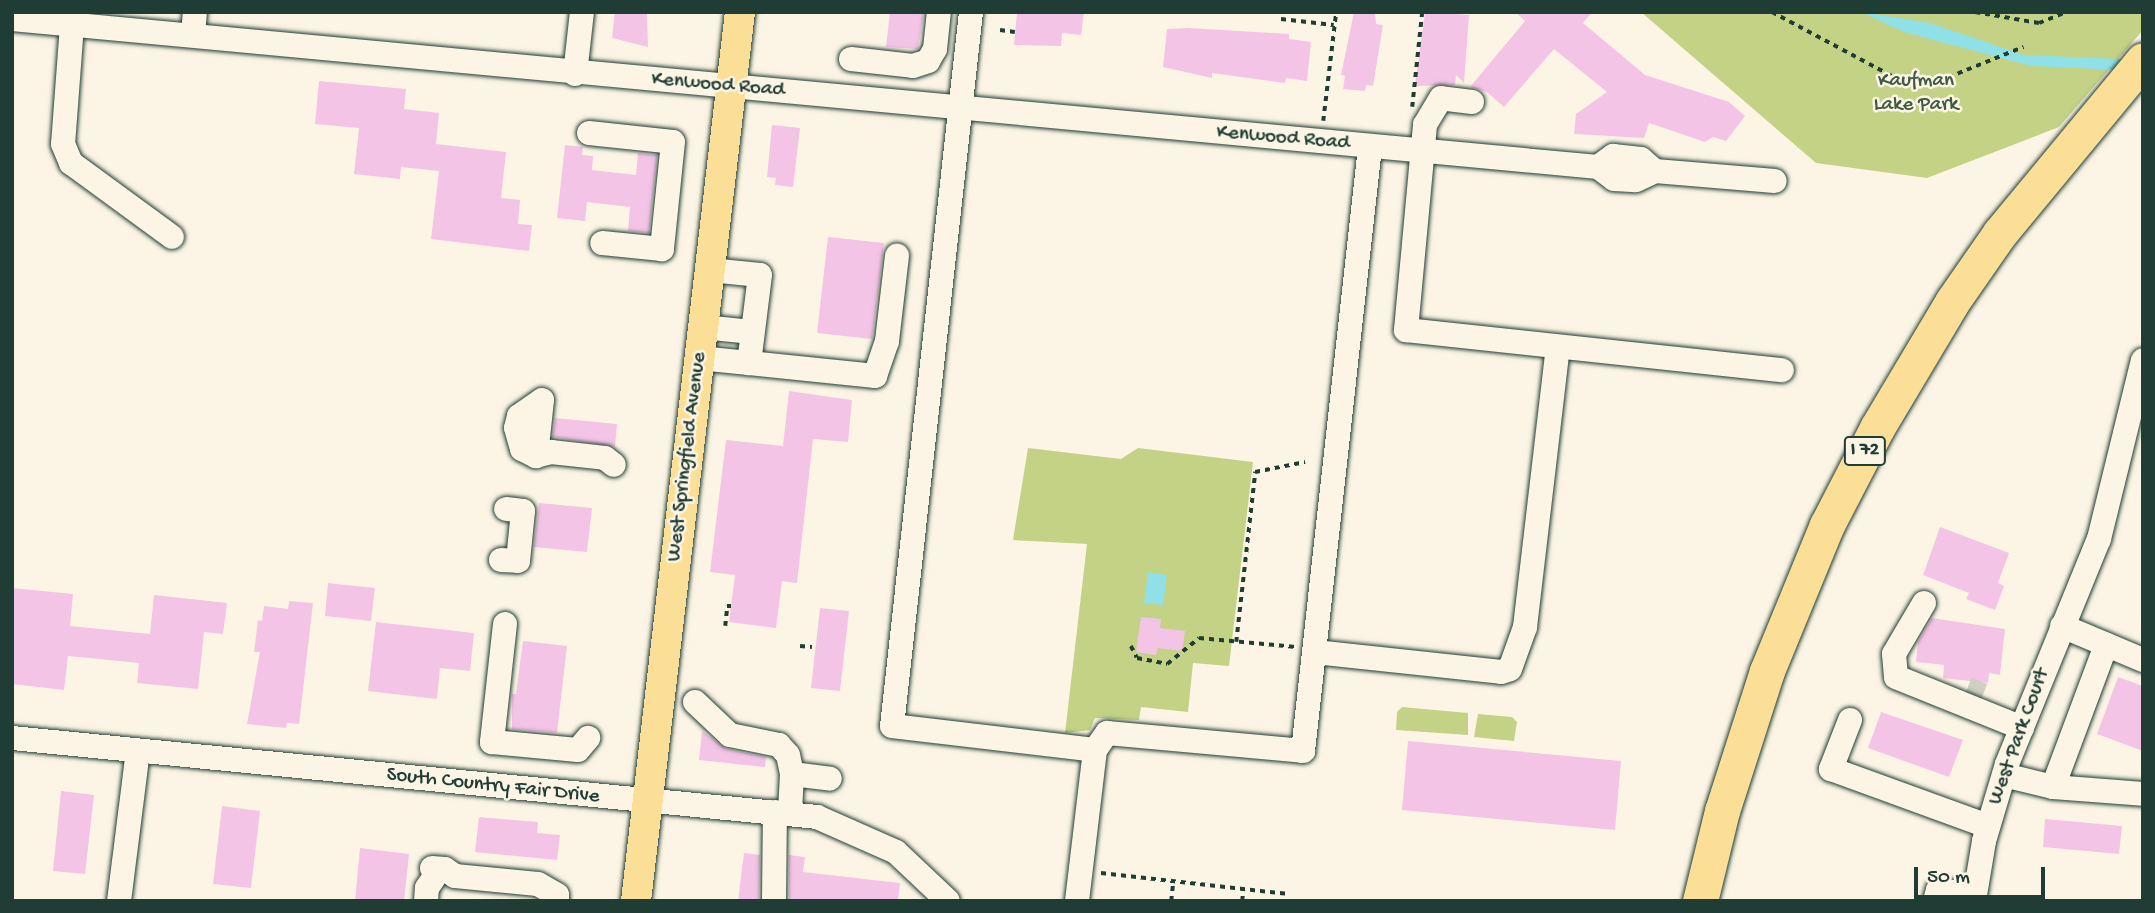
<!DOCTYPE html>
<html>
<head>
<meta charset="utf-8">
<style>
	body { margin:0 }
	#map { position:relative; width:2155px; height:913px; overflow:hidden; background:#fcf5e5; font-family:"Gochi Hand",sans-serif }
	div>[style] { position:absolute }
	[style*='--x'] { left:calc(var(--x)*1px); top:calc(var(--y)*1px); width:calc(var(--w)*1px); rotate:calc(var(--a)*1deg) }
	.green>* { inset:0; background:#c4d286 }
	.water>* { inset:0; background:#8fe0e7 }
	.building>* { inset:0; background:#f4c4e6 }
	.minor-tunnel>* { height:24px; margin-top:-12px; transform-origin:0; background:repeating-linear-gradient(90deg,#d0d0c2 0 24px,transparent 0 36px) }
	.path>* { height:3.5px; margin-top:-1.75px; transform-origin:0; background:repeating-linear-gradient(90deg,#1f3d34 0 5px,transparent 0 10px) }
	.roads { filter:drop-shadow(0 0 2px #1f3d34) drop-shadow(0 0 2px #1f3d34) }
	.minor>* { height:24px; margin:-12px; padding:0 12px; transform-origin:12px; border-radius:12px; background:#fcf5e5 }
	.major>* { height:30px; margin:-15px; padding:0 15px; transform-origin:15px; border-radius:15px; background:#fbdf96 }
	.highway>* { height:35px; margin:-17.5px; padding:0 17.5px; transform-origin:17.5px; border-radius:17.5px; background:#fbdf96 }
	span { translate:-50% -50%; white-space:nowrap; text-align:center; line-height:1.15; -webkit-text-stroke:5px #fcf5e5; paint-order:stroke }
	.shield-label span { padding:2px 5px; background:#fcf5e5; border:2px solid; border-radius:5px; -webkit-text-stroke-width:0 }
	.shield-label { font-size:19px; color:#1f3d34; font-weight:700 }
	.park-label { font-size:21px; color:#405b44 }
	.street-label { font-size:21px; color:#1f3d34 }
	.frame { position:absolute; inset:0; border:14px solid #1f3d34; pointer-events:none }
	.scale { position:absolute; left:1914px; top:867px; width:131px; height:32px; box-sizing:border-box; border:4px solid #1f3d34; border-top:0; padding-left:9px; font-size:21px; line-height:24px; white-space:nowrap; color:#1f3d34; -webkit-text-stroke:5px #fcf5e5; paint-order:stroke }
</style>
</head>
<body>
<div id="map">
	<div class="green">
		<i style="clip-path:polygon(1641px 12px,2143px 12px,2143px 30px,2059px 127px,1927px 178px,1816px 163px)"></i>
		<i style="clip-path:polygon(1028px 448px,1121px 459px,1138px 448px,1253px 462px,1229px 666px,1193px 663px,1188px 712px,1141px 707px,1139px 720px,1095px 718px,1090px 730px,1065px 733px,1087px 544px,1013px 540px)"></i>
		<i style="clip-path:polygon(1402px 707px,1468px 713px,1468px 735px,1396px 730px,1397px 712px)"></i>
		<i style="clip-path:polygon(1478px 714px,1512px 717px,1517px 722px,1514px 741px,1474px 737px)"></i>
	</div>
	<div class="water">
		<i style="clip-path:polygon(1861px 12px,1930px 23px,2024px 55px,2143px 60px,2143px 71px,2031px 66px,1904px 32px)"></i>
		<i style="clip-path:polygon(1148px 572px,1167px 575px,1163px 605px,1144px 603px)"></i>
	</div>
	<div class="building">
		<i style="clip-path:polygon(615px 12px,647px 12px,648px 47px,612px 38px)"></i>
		<i style="clip-path:polygon(890px 12px,924px 12px,918px 49px,886px 47px)"></i>
		<i style="clip-path:polygon(1017px 12px,1084px 12px,1081px 35px,1062px 33px,1061px 46px,1014px 45px)"></i>
		<i style="clip-path:polygon(1354px 12px,1375px 12px,1376px 24px,1383px 25px,1373px 86px,1366px 85px,1365px 91px,1343px 89px,1345px 76px,1341px 75px)"></i>
		<i style="clip-path:polygon(1425px 12px,1469px 15px,1464px 83px,1456px 75px,1455px 85px,1415px 86px)"></i>
		<i style="clip-path:polygon(1515px 12px,1592px 12px,1583px 23px,1645px 75px,1729px 102px,1745px 116px,1726px 141px,1713px 137px,1705px 142px,1649px 123px,1644px 138px,1574px 134px,1576px 114px,1607px 92px,1554px 49px,1504px 107px,1487px 92px,1470px 87px,1525px 21px)"></i>
		<i style="clip-path:polygon(1189px 28px,1289px 34px,1289px 39px,1311px 42px,1307px 81px,1286px 78px,1285px 83px,1212px 73px,1212px 78px,1163px 67px,1167px 29px)"></i>
		<i style="clip-path:polygon(319px 81px,406px 89px,404px 109px,439px 113px,436px 144px,506px 152px,501px 198px,520px 200px,518px 224px,532px 225px,529px 251px,431px 239px,439px 171px,401px 167px,400px 179px,354px 174px,359px 128px,315px 124px)"></i>
		<i style="clip-path:polygon(772px 125px,800px 128px,793px 187px,775px 185px,776px 178px,767px 177px)"></i>
		<i style="clip-path:polygon(565px 145px,583px 147px,582px 155px,593px 156px,592px 170px,636px 175px,638px 153px,657px 155px,649px 233px,628px 231px,630px 207px,587px 202px,585px 221px,557px 218px)"></i>
		<i style="clip-path:polygon(828px 237px,884px 243px,872px 339px,817px 333px)"></i>
		<i style="clip-path:polygon(789px 391px,852px 400px,848px 442px,813px 439px,797px 583px,782px 581px,776px 628px,729px 622px,735px 575px,710px 572px,726px 440px,783px 446px)"></i>
		<i style="clip-path:polygon(555px 418px,617px 424px,615px 447px,553px 437px)"></i>
		<i style="clip-path:polygon(539px 503px,592px 508px,587px 552px,534px 547px)"></i>
		<i style="clip-path:polygon(1940px 527px,2009px 553px,1998px 583px,2004px 586px,1995px 610px,1966px 599px,1969px 593px,1923px 575px)"></i>
		<i style="clip-path:polygon(328px 583px,375px 588px,371px 621px,325px 616px)"></i>
		<i style="clip-path:polygon(12px 588px,73px 594px,70px 626px,150px 634px,154px 595px,227px 603px,223px 634px,204px 632px,198px 689px,137px 683px,139px 663px,68px 656px,64px 690px,12px 684px)"></i>
		<i style="clip-path:polygon(289px 601px,313px 603px,299px 724px,287px 723px,286px 728px,247px 724px,260px 652px,254px 652px,258px 620px,262px 621px,264px 606px,288px 609px)"></i>
		<i style="clip-path:polygon(820px 608px,849px 611px,840px 691px,811px 688px)"></i>
		<i style="clip-path:polygon(1141px 617px,1161px 619px,1160px 628px,1185px 631px,1182px 651px,1158px 648px,1156px 655px,1136px 652px)"></i>
		<i style="clip-path:polygon(1932px 618px,2005px 629px,2000px 675px,1989px 673px,1988px 683px,1943px 678px,1944px 665px,1916px 662px,1918px 642px)"></i>
		<i style="clip-path:polygon(376px 622px,474px 633px,470px 671px,440px 668px,437px 699px,368px 691px)"></i>
		<i style="clip-path:polygon(523px 641px,567px 646px,557px 733px,512px 729px,512px 694px,516px 694px)"></i>
		<i style="clip-path:polygon(2118px 677px,2143px 686px,2143px 751px,2097px 734px)"></i>
		<i style="clip-path:polygon(1881px 712px,1963px 740px,1949px 777px,1868px 748px)"></i>
		<i style="clip-path:polygon(702px 731px,726px 749px,766px 757px,765px 767px,699px 760px)"></i>
		<i style="clip-path:polygon(1408px 741px,1621px 761px,1615px 830px,1402px 810px)"></i>
		<i style="clip-path:polygon(61px 791px,94px 795px,85px 874px,53px 871px)"></i>
		<i style="clip-path:polygon(222px 806px,260px 811px,251px 888px,213px 884px)"></i>
		<i style="clip-path:polygon(479px 817px,538px 822px,537px 833px,560px 835px,557px 860px,475px 852px)"></i>
		<i style="clip-path:polygon(2045px 819px,2122px 826px,2119px 854px,2043px 847px)"></i>
		<i style="clip-path:polygon(360px 848px,409px 854px,404px 901px,355px 901px)"></i>
		<i style="clip-path:polygon(744px 853px,760px 855px,759px 901px,738px 901px)"></i>
		<i style="clip-path:polygon(789px 855px,805px 857px,803px 872px,900px 883px,898px 901px,789px 901px)"></i>
	</div>
	<div class="minor-tunnel">
		<i style="--x:1967;--y:689;--w:17;--a:21"></i>
	</div>
	<div class="path">
		<i style="--x:1772;--y:12;--w:153;--a:28.1"></i>
		<i style="--x:1907;--y:84;--w:32;--a:-5"></i>
		<i style="--x:1939;--y:81;--w:91;--a:-22"></i>
		<i style="--x:1975;--y:12;--w:65;--a:9.8"></i>
		<i style="--x:2039;--y:23;--w:29;--a:-22"></i>
		<i style="--x:1281;--y:19;--w:53;--a:6.5"></i>
		<i style="--x:1000;--y:30;--w:15;--a:8"></i>
		<i style="--x:1412;--y:107;--w:96;--a:-84"></i>
		<i style="--x:1323;--y:121;--w:110;--a:-83.2"></i>
		<i style="--x:725;--y:626;--w:20;--a:-84"></i>
		<i style="--x:727;--y:606;--w:4;--a:0"></i>
		<i style="--x:1236;--y:642;--w:171;--a:-83.6"></i>
		<i style="--x:1255;--y:472;--w:51;--a:-11.3"></i>
		<i style="--x:800;--y:646;--w:12;--a:5"></i>
		<i style="--x:1131;--y:646;--w:13;--a:63"></i>
		<i style="--x:1137;--y:658;--w:31;--a:11"></i>
		<i style="--x:1167;--y:664;--w:41;--a:-39.1"></i>
		<i style="--x:1199;--y:638;--w:97;--a:5.3"></i>
		<i style="--x:1101;--y:873;--w:187;--a:6.4"></i>
		<i style="--x:1171;--y:901;--w:19;--a:-84"></i>
		<i style="--x:1242;--y:901;--w:11;--a:-85"></i>
	</div>
	<div class="roads">
		<div class="minor">
			<i style="--x:971;--y:12;--w:718;--a:96.31"></i>
			<i style="--x:892;--y:726;--w:204;--a:6.7"></i>
			<i style="--x:1095;--y:750;--w:21;--a:-55"></i>
			<i style="--x:1107;--y:733;--w:197;--a:5.2"></i>
			<i style="--x:1303;--y:751;--w:608;--a:-83.67"></i>
			<i style="--x:12;--y:19;--w:1593;--a:5.33"></i>
			<i style="--x:1598;--y:167;--w:20;--a:37"></i>
			<i style="--x:1614;--y:179;--w:22;--a:3"></i>
			<i style="--x:1636;--y:180;--w:21;--a:-25"></i>
			<i style="--x:1655;--y:171;--w:120;--a:4.8"></i>
			<i style="--x:72;--y:25;--w:119;--a:94.3"></i>
			<i style="--x:63;--y:144;--w:21;--a:67"></i>
			<i style="--x:71;--y:163;--w:125;--a:36.2"></i>
			<i style="--x:193;--y:34;--w:22;--a:-85"></i>
			<i style="--x:851;--y:59;--w:62;--a:6.4"></i>
			<i style="--x:913;--y:66;--w:16;--a:-18"></i>
			<i style="--x:928;--y:61;--w:14;--a:-60"></i>
			<i style="--x:935;--y:49;--w:37;--a:-84"></i>
			<i style="--x:575;--y:74;--w:62;--a:-83.6"></i>
			<i style="--x:1472;--y:102;--w:31;--a:-173"></i>
			<i style="--x:1441;--y:98;--w:31;--a:121"></i>
			<i style="--x:1425;--y:125;--w:206;--a:95.3"></i>
			<i style="--x:1406;--y:330;--w:378;--a:6.1"></i>
			<i style="--x:589;--y:133;--w:84;--a:6.1"></i>
			<i style="--x:673;--y:142;--w:108;--a:95.9"></i>
			<i style="--x:662;--y:249;--w:60;--a:-174.3"></i>
			<i style="--x:1598;--y:167;--w:19;--a:-36"></i>
			<i style="--x:1613;--y:156;--w:28;--a:6"></i>
			<i style="--x:1641;--y:159;--w:18;--a:41"></i>
			<i style="--x:710;--y:270;--w:50;--a:5.7"></i>
			<i style="--x:760;--y:275;--w:89;--a:97.1"></i>
			<i style="--x:749;--y:363;--w:127;--a:5.9"></i>
			<i style="--x:875;--y:376;--w:37;--a:-71"></i>
			<i style="--x:887;--y:341;--w:86;--a:-83.3"></i>
			<i style="--x:703;--y:327;--w:49;--a:5.8"></i>
			<i style="--x:699;--y:358;--w:50;--a:5.7"></i>
			<i style="--x:536;--y:456;--w:56;--a:-83.9"></i>
			<i style="--x:542;--y:400;--w:28;--a:145"></i>
			<i style="--x:519;--y:416;--w:12;--a:104"></i>
			<i style="--x:516;--y:428;--w:22;--a:74"></i>
			<i style="--x:522;--y:449;--w:16;--a:27"></i>
			<i style="--x:536;--y:456;--w:16;--a:-15"></i>
			<i style="--x:551;--y:452;--w:54;--a:6.3"></i>
			<i style="--x:605;--y:458;--w:11;--a:38"></i>
			<i style="--x:501;--y:560;--w:17;--a:3"></i>
			<i style="--x:518;--y:561;--w:50;--a:-84.3"></i>
			<i style="--x:523;--y:511;--w:17;--a:-173"></i>
			<i style="--x:1924;--y:603;--w:59;--a:120.5"></i>
			<i style="--x:1894;--y:654;--w:23;--a:85"></i>
			<i style="--x:1896;--y:677;--w:136;--a:22"></i>
			<i style="--x:505;--y:624;--w:119;--a:96.3"></i>
			<i style="--x:492;--y:742;--w:86;--a:5.3"></i>
			<i style="--x:578;--y:750;--w:16;--a:-50"></i>
			<i style="--x:2062;--y:626;--w:88;--a:22.8"></i>
			<i style="--x:1315;--y:652;--w:187;--a:6.1"></i>
			<i style="--x:1501;--y:672;--w:9;--a:-18"></i>
			<i style="--x:1510;--y:669;--w:45;--a:-70.3"></i>
			<i style="--x:1525;--y:627;--w:282;--a:-83.3"></i>
			<i style="--x:695;--y:702;--w:48;--a:43.3"></i>
			<i style="--x:730;--y:735;--w:50;--a:11.5"></i>
			<i style="--x:779;--y:745;--w:13;--a:48"></i>
			<i style="--x:788;--y:755;--w:19;--a:78"></i>
			<i style="--x:792;--y:774;--w:39;--a:93"></i>
			<i style="--x:1850;--y:720;--w:53;--a:111.2"></i>
			<i style="--x:1831;--y:769;--w:167;--a:20"></i>
			<i style="--x:12;--y:738;--w:809;--a:5.6"></i>
			<i style="--x:817;--y:817;--w:86;--a:23.9"></i>
			<i style="--x:896;--y:852;--w:71;--a:43.3"></i>
			<i style="--x:792;--y:774;--w:38;--a:7"></i>
			<i style="--x:2004;--y:775;--w:50;--a:13.8"></i>
			<i style="--x:2053;--y:787;--w:152;--a:-69.5"></i>
			<i style="--x:2053;--y:787;--w:90;--a:4.4"></i>
			<i style="--x:432;--y:868;--w:13;--a:4"></i>
			<i style="--x:445;--y:869;--w:12;--a:35"></i>
			<i style="--x:455;--y:876;--w:83;--a:5.5"></i>
			<i style="--x:538;--y:884;--w:22;--a:30"></i>
			<i style="--x:557;--y:895;--w:6;--a:90"></i>
			<i style="--x:119;--y:901;--w:151;--a:-82.8"></i>
			<i style="--x:426;--y:901;--w:13;--a:-86"></i>
			<i style="--x:427;--y:888;--w:22;--a:-56"></i>
			<i style="--x:774;--y:901;--w:89;--a:-89.4"></i>
			<i style="--x:1077;--y:901;--w:152;--a:-83.2"></i>
			<i style="--x:1935;--y:901;--w:11;--a:-75"></i>
			<i style="--x:1938;--y:890;--w:37;--a:8"></i>
			<i style="--x:1974;--y:901;--w:61;--a:-80.5"></i>
			<i style="--x:1984;--y:841;--w:80;--a:-73.4"></i>
			<i style="--x:2007;--y:764;--w:243;--a:-67.8"></i>
			<i style="--x:2099;--y:539;--w:184;--a:-76.2"></i>
		</div>
		<div class="major">
			<i style="--x:636;--y:901;--w:895;--a:-83.33"></i>
		</div>
		<div class="highway">
			<i style="--x:1700;--y:901;--w:93;--a:-76.3"></i>
			<i style="--x:1722;--y:811;--w:147;--a:-72.2"></i>
			<i style="--x:1767;--y:671;--w:158;--a:-67.7"></i>
			<i style="--x:1827;--y:525;--w:109;--a:-62.7"></i>
			<i style="--x:1877;--y:428;--w:147;--a:-59.2"></i>
			<i style="--x:1952;--y:302;--w:84;--a:-55.2"></i>
			<i style="--x:2000;--y:233;--w:224;--a:-50.4"></i>
		</div>
	</div>
	<div class="shield-label">
		<span style="left:1865px;top:451px">I 72</span>
	</div>
	<div class="park-label">
		<span style="left:1916px;top:94px">Kaufman<br>Lake Park</span>
	</div>
	<div class="street-label">
		<span style="left:718px;top:86px;rotate:5deg">Kenwood Road</span>
		<span style="left:1283px;top:139px;rotate:5deg">Kenwood Road</span>
		<span style="left:688px;top:457px;rotate:-83deg">West Springfield Avenue</span>
		<span style="left:2020px;top:737px;rotate:-70deg">West Park Court</span>
		<span style="left:493px;top:787px;rotate:6deg">South Country Fair Drive</span>
	</div>
	<div class="frame"></div>
	<div class="scale">50 m</div>
</div>
</body>
</html>
